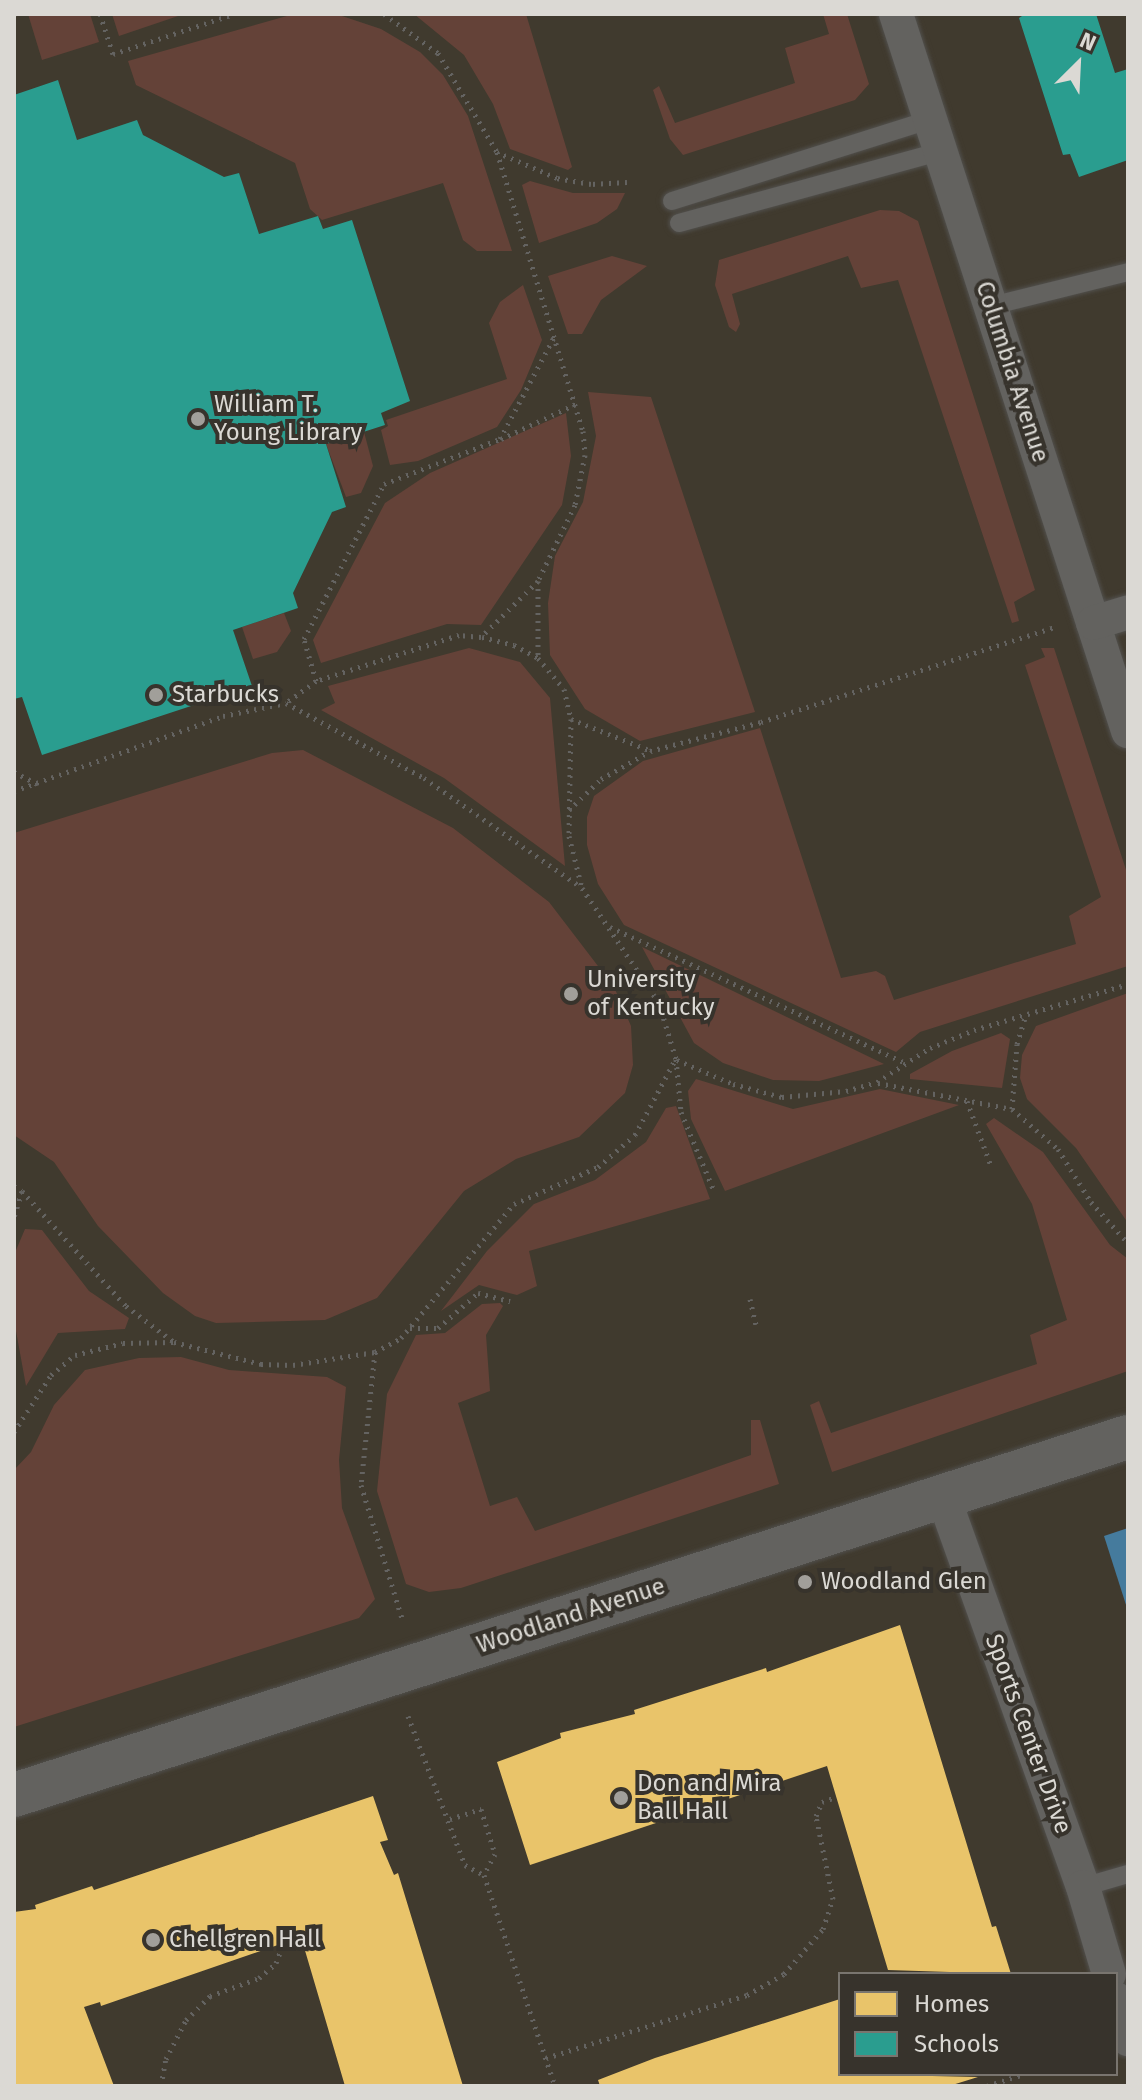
<!DOCTYPE html>
<html>
<head>
<meta charset="utf-8">
<style>
	body { margin:0 }
	#map { position:relative; width:1142px; height:2100px; overflow:hidden; background:#34322f; font-family:"Fira Sans",sans-serif }
	div>[style] { position:absolute }
	[style*='--x'] { left:calc(var(--x)*1px); top:calc(var(--y)*1px); width:calc(var(--w)*1px); rotate:calc(var(--a)*1deg) }
	.built>* { inset:0; background:#403a2e }
	.green>* { inset:0; background:#644238 }
	.homes>* { inset:0; background:#e9c46a }
	.schools>* { inset:0; background:#2a9d8f }
	.public>* { inset:0; background:#457b9d }
	.path>* { height:5px; margin-top:-2.5px; transform-origin:0; background:repeating-linear-gradient(90deg,#646361 0 2px,transparent 0 8px) }
	.roads { filter:drop-shadow(0 0 2px #51504d) drop-shadow(0 0 2px #51504d) }
	.service>* { height:18px; margin:-9px; padding:0 9px; transform-origin:9px; border-radius:9px; background:#63625f }
	.minor>* { height:34px; margin:-17px; padding:0 17px; transform-origin:17px; border-radius:17px; background:#63625f }
	.tertiary>* { height:44px; margin:-22px; padding:0 22px; transform-origin:22px; border-radius:22px; background:#63625f }
	.dots>* { width:22px; height:22px; translate:-50% -50%; box-sizing:border-box; border:4px solid #37332c; border-radius:50% }
	span { translate:-50% -50%; white-space:nowrap; text-align:center; line-height:1.15; -webkit-text-stroke:8px #37332c; paint-order:stroke }
	.street-label { font-size:24px; color:#dbd9d4 }
	.poi-label { font-size:24px; color:#dbd9d4 }
	.left { translate:0 -50%; text-align:left }
	.frame { position:absolute; inset:0; border:16px solid #dbd9d4; pointer-events:none }
	.legend { position:absolute; left:838px; top:1972px; width:280px; height:104px; box-sizing:border-box; background:#37332c; border:2px solid #79756f; margin:0; padding:10px 14px; list-style:none; font-size:24px; color:#dbd9d4 }
	.legend li { display:flex; align-items:center; gap:16px; height:40px }
	.legend b { width:40px; border:2px solid #79756f }
	.north { position:absolute; left:1038px; top:24px; width:80px; height:80px; -webkit-text-stroke:6px #37332c; paint-order:stroke; rotate:24deg; font-size:22px; font-weight:700; line-height:32px; text-align:center; color:#dbd9d4 }
	.north::after { content:''; display:block; margin:auto; width:28px; height:36px; background:#dbd9d4; clip-path:polygon(50% 0,100% 100%,50% 72%,0 100%) }
</style>
</head>
<body>
<div id="map">
	<div class="built">
		<i style="clip-path:polygon(evenodd,14px 14px,1128px 14px,1128px 2086px,14px 2086px,14px 14px,840px 1974px,1116px 1974px,1116px 2074px,840px 2074px,840px 1974px)"></i>
	</div>
	<div class="green">
		<i style="clip-path:polygon(28px 14px,90px 14px,99px 42px,42px 60px)"></i>
		<i style="clip-path:polygon(112px 14px,184px 14px,119px 36px)"></i>
		<i style="clip-path:polygon(294px 14px,336px 14px,381px 29px,420px 52px,443px 75px,468px 116px,512px 251px,477px 251px,463px 240px,443px 183px,322px 220px,310px 209px,295px 163px,136px 85px,128px 61px)"></i>
		<i style="clip-path:polygon(414px 14px,526px 14px,572px 167px,568px 170px,510px 149px,493px 104px,464px 55px)"></i>
		<i style="clip-path:polygon(823px 14px,847px 14px,869px 84px,855px 100px,683px 155px,670px 139px,653px 90px,659px 86px,675px 123px,795px 83px,785px 48px,829px 34px)"></i>
		<i style="clip-path:polygon(530px 181px,573px 193px,625px 193px,617px 209px,597px 223px,539px 243px,522px 185px)"></i>
		<i style="clip-path:polygon(880px 210px,899px 211px,918px 221px,1035px 590px,1014px 602px,1019px 621px,1012px 623px,898px 280px,861px 288px,848px 256px,732px 294px,740px 324px,736px 332px,729px 327px,715px 285px,719px 260px)"></i>
		<i style="clip-path:polygon(612px 256px,647px 266px,601px 300px,582px 334px,568px 334px,548px 276px)"></i>
		<i style="clip-path:polygon(523px 285px,542px 340px,521px 390px,497px 427px,418px 461px,390px 465px,381px 430px,388px 426px,386px 420px,507px 379px,489px 323px,500px 302px)"></i>
		<i style="clip-path:polygon(588px 392px,651px 397px,755px 712px,640px 741px,585px 709px,550px 655px,548px 603px,555px 556px,583px 502px,596px 436px)"></i>
		<i style="clip-path:polygon(566px 413px,571px 456px,562px 505px,481px 625px,447px 624px,321px 663px,313px 640px,385px 503px,430px 473px)"></i>
		<i style="clip-path:polygon(364px 432px,373px 466px,361px 493px,346px 497px,326px 444px)"></i>
		<i style="clip-path:polygon(284px 613px,291px 631px,277px 652px,253px 659px,242px 627px)"></i>
		<i style="clip-path:polygon(469px 648px,520px 662px,550px 698px,565px 866px,444px 778px,321px 710px,335px 703px,328px 686px)"></i>
		<i style="clip-path:polygon(1041px 648px,1054px 648px,1128px 876px,1128px 966px,920px 1032px,896px 1052px,624px 925px,598px 884px,587px 845px,587px 817px,594px 796px,643px 761px,760px 728px,841px 978px,876px 971px,885px 976px,894px 1000px,1076px 944px,1069px 916px,1101px 897px,1025px 665px,1045px 657px)"></i>
		<i style="clip-path:polygon(303px 750px,453px 828px,549px 902px,614px 987px,631px 1026px,633px 1065px,625px 1093px,579px 1137px,516px 1159px,464px 1191px,377px 1298px,325px 1320px,216px 1323px,195px 1316px,163px 1293px,98px 1226px,54px 1162px,14px 1135px,14px 833px,272px 753px)"></i>
		<i style="clip-path:polygon(642px 947px,884px 1064px,819px 1081px,773px 1080px,723px 1063px,694px 1043px)"></i>
		<i style="clip-path:polygon(1128px 993px,1128px 1223px,1076px 1148px,1027px 1099px,1020px 1078px,1022px 1055px,1036px 1026px)"></i>
		<i style="clip-path:polygon(1001px 1033px,1010px 1039px,1002px 1088px,910px 1079px,910px 1074px,952px 1051px)"></i>
		<i style="clip-path:polygon(696px 1079px,793px 1109px,880px 1089px,959px 1105px,725px 1191px,691px 1119px,688px 1091px)"></i>
		<i style="clip-path:polygon(676px 1106px,710px 1199px,529px 1251px,537px 1286px,517px 1295px,479px 1285px,441px 1311px,487px 1251px,534px 1204px,595px 1180px,646px 1142px,666px 1108px)"></i>
		<i style="clip-path:polygon(994px 1118px,1043px 1152px,1110px 1245px,1128px 1259px,1128px 1371px,832px 1472px,810px 1405px,819px 1401px,831px 1433px,1037px 1364px,1030px 1335px,1067px 1320px,1032px 1204px,986px 1124px)"></i>
		<i style="clip-path:polygon(25px 1229px,42px 1230px,89px 1291px,129px 1318px,125px 1329px,58px 1333px,26px 1386px,14px 1320px,14px 1255px)"></i>
		<i style="clip-path:polygon(500px 1303px,503px 1306px,486px 1335px,490px 1391px,458px 1403px,490px 1506px,517px 1497px,535px 1531px,751px 1455px,751px 1420px,760px 1420px,779px 1484px,461px 1588px,429px 1592px,406px 1584px,377px 1491px,387px 1394px,416px 1335px,445px 1333px,482px 1304px)"></i>
		<i style="clip-path:polygon(181px 1357px,229px 1370px,327px 1377px,346px 1387px,339px 1460px,342px 1508px,375px 1599px,359px 1618px,14px 1727px,14px 1470px,31px 1452px,54px 1405px,85px 1370px,139px 1358px)"></i>
	</div>
	<div class="homes">
		<i style="clip-path:polygon(900px 1625px,992px 1927px,996px 1926px,1011px 1974px,888px 1970px,827px 1766px,530px 1865px,497px 1762px,561px 1738px,560px 1733px,635px 1714px,634px 1710px,766px 1668px,767px 1672px)"></i>
		<i style="clip-path:polygon(373px 1796px,388px 1840px,380px 1842px,394px 1875px,398px 1873px,463px 2086px,345px 2086px,301px 1937px,101px 2006px,100px 2002px,84px 2007px,114px 2086px,14px 2086px,14px 1912px,36px 1909px,35px 1905px,92px 1886px,94px 1890px)"></i>
		<i style="clip-path:polygon(840px 1999px,840px 2074px,978px 2077px,949px 2086px,600px 2086px,598px 2080px,655px 2058px)"></i>
	</div>
	<div class="schools">
		<i style="clip-path:polygon(1025px 14px,1096px 14px,1115px 73px,1128px 69px,1128px 160px,1079px 177px,1070px 154px,1063px 155px,1019px 18px)"></i>
		<i style="clip-path:polygon(58px 80px,77px 140px,137px 120px,143px 135px,224px 177px,239px 173px,259px 234px,318px 216px,323px 229px,352px 220px,410px 401px,381px 413px,385px 425px,326px 444px,346px 507px,332px 512px,293px 593px,298px 608px,233px 630px,252px 686px,42px 755px,22px 697px,14px 699px,14px 95px)"></i>
	</div>
	<div class="public">
		<i style="clip-path:polygon(1128px 1528px,1128px 1608px,1127px 1608px,1104px 1536px)"></i>
	</div>
	<div class="path">
		<i style="--x:100;--y:14;--w:42;--a:72"></i>
		<i style="--x:113;--y:54;--w:127;--a:-18.3"></i>
		<i style="--x:384;--y:14;--w:67;--a:35.8"></i>
		<i style="--x:438;--y:53;--w:115;--a:59.2"></i>
		<i style="--x:14;--y:15;--w:1;--a:-45"></i>
		<i style="--x:627;--y:182;--w:36;--a:177"></i>
		<i style="--x:591;--y:184;--w:35;--a:-170"></i>
		<i style="--x:557;--y:178;--w:65;--a:-156.6"></i>
		<i style="--x:497;--y:152;--w:292;--a:72.9"></i>
		<i style="--x:583;--y:431;--w:24;--a:85"></i>
		<i style="--x:585;--y:455;--w:51;--a:101.3"></i>
		<i style="--x:575;--y:505;--w:85;--a:116"></i>
		<i style="--x:538;--y:581;--w:77;--a:90"></i>
		<i style="--x:538;--y:658;--w:40;--a:50"></i>
		<i style="--x:564;--y:689;--w:31;--a:77"></i>
		<i style="--x:571;--y:719;--w:117;--a:91"></i>
		<i style="--x:569;--y:836;--w:54;--a:76"></i>
		<i style="--x:582;--y:888;--w:138;--a:56.2"></i>
		<i style="--x:659;--y:1003;--w:59;--a:73.1"></i>
		<i style="--x:676;--y:1059;--w:53;--a:84.6"></i>
		<i style="--x:681;--y:1112;--w:86;--a:67.3"></i>
		<i style="--x:501;--y:439;--w:85;--a:-25.1"></i>
		<i style="--x:538;--y:581;--w:80;--a:135.5"></i>
		<i style="--x:481;--y:637;--w:22;--a:-175"></i>
		<i style="--x:459;--y:635;--w:150;--a:162.2"></i>
		<i style="--x:316;--y:681;--w:37;--a:144"></i>
		<i style="--x:286;--y:703;--w:157;--a:28.5"></i>
		<i style="--x:424;--y:778;--w:191;--a:34.8"></i>
		<i style="--x:482;--y:637;--w:33;--a:14"></i>
		<i style="--x:514;--y:645;--w:27;--a:28"></i>
		<i style="--x:316;--y:681;--w:44;--a:-105.9"></i>
		<i style="--x:304;--y:639;--w:174;--a:-62.7"></i>
		<i style="--x:384;--y:484;--w:124;--a:-21.2"></i>
		<i style="--x:500;--y:439;--w:115;--a:-62.1"></i>
		<i style="--x:571;--y:719;--w:84;--a:21.7"></i>
		<i style="--x:14;--y:772;--w:27;--a:27"></i>
		<i style="--x:14;--y:791;--w:222;--a:-19.7"></i>
		<i style="--x:223;--y:716;--w:64;--a:-11.7"></i>
		<i style="--x:569;--y:810;--w:45;--a:-44.1"></i>
		<i style="--x:601;--y:779;--w:56;--a:-29.7"></i>
		<i style="--x:650;--y:751;--w:115;--a:-14.6"></i>
		<i style="--x:761;--y:722;--w:310;--a:-17.9"></i>
		<i style="--x:610;--y:927;--w:326;--a:24.7"></i>
		<i style="--x:677;--y:1060;--w:61;--a:23.2"></i>
		<i style="--x:733;--y:1084;--w:51;--a:14.9"></i>
		<i style="--x:782;--y:1097;--w:64;--a:-5.4"></i>
		<i style="--x:846;--y:1091;--w:32;--a:-16"></i>
		<i style="--x:877;--y:1082;--w:63;--a:-32.7"></i>
		<i style="--x:930;--y:1048;--w:48;--a:-22.2"></i>
		<i style="--x:974;--y:1030;--w:161;--a:-16.6"></i>
		<i style="--x:878;--y:1083;--w:136;--a:11"></i>
		<i style="--x:1012;--y:1109;--w:61;--a:41"></i>
		<i style="--x:1058;--y:1149;--w:62;--a:58.1"></i>
		<i style="--x:1091;--y:1202;--w:55;--a:47.9"></i>
		<i style="--x:967;--y:1101;--w:69;--a:69.7"></i>
		<i style="--x:1012;--y:1109;--w:65;--a:-85.6"></i>
		<i style="--x:1017;--y:1044;--w:28;--a:-73"></i>
		<i style="--x:14;--y:1186;--w:9;--a:32"></i>
		<i style="--x:22;--y:1191;--w:28;--a:107"></i>
		<i style="--x:22;--y:1191;--w:155;--a:47.9"></i>
		<i style="--x:126;--y:1306;--w:60;--a:36.9"></i>
		<i style="--x:174;--y:1342;--w:90;--a:14.2"></i>
		<i style="--x:261;--y:1364;--w:32;--a:2"></i>
		<i style="--x:293;--y:1365;--w:83;--a:-9"></i>
		<i style="--x:375;--y:1352;--w:30;--a:-28"></i>
		<i style="--x:401;--y:1338;--w:175;--a:-49.9"></i>
		<i style="--x:514;--y:1204;--w:92;--a:-23.8"></i>
		<i style="--x:598;--y:1167;--w:49;--a:-40.9"></i>
		<i style="--x:635;--y:1135;--w:85;--a:-61.9"></i>
		<i style="--x:750;--y:1299;--w:26;--a:77"></i>
		<i style="--x:410;--y:1328;--w:28;--a:0"></i>
		<i style="--x:438;--y:1328;--w:53;--a:-41.2"></i>
		<i style="--x:478;--y:1293;--w:33;--a:14"></i>
		<i style="--x:375;--y:1352;--w:134;--a:96"></i>
		<i style="--x:361;--y:1485;--w:139;--a:72.9"></i>
		<i style="--x:14;--y:1432;--w:68;--a:-57"></i>
		<i style="--x:51;--y:1375;--w:31;--a:-40"></i>
		<i style="--x:75;--y:1355;--w:49;--a:-14"></i>
		<i style="--x:123;--y:1343;--w:50;--a:-1.1"></i>
		<i style="--x:408;--y:1716;--w:160;--a:69.1"></i>
		<i style="--x:465;--y:1865;--w:21;--a:28"></i>
		<i style="--x:484;--y:1875;--w:223;--a:71.4"></i>
		<i style="--x:450;--y:1819;--w:33;--a:-18"></i>
		<i style="--x:481;--y:1809;--w:47;--a:72.7"></i>
		<i style="--x:495;--y:1854;--w:24;--a:118"></i>
		<i style="--x:546;--y:2058;--w:211;--a:-17.4"></i>
		<i style="--x:747;--y:1995;--w:43;--a:-29.6"></i>
		<i style="--x:784;--y:1974;--w:60;--a:-49.1"></i>
		<i style="--x:823;--y:1929;--w:32;--a:-72"></i>
		<i style="--x:833;--y:1899;--w:85;--a:-101.6"></i>
		<i style="--x:816;--y:1816;--w:15;--a:-67"></i>
		<i style="--x:822;--y:1802;--w:15;--a:-20"></i>
		<i style="--x:161;--y:2086;--w:27;--a:-80"></i>
		<i style="--x:166;--y:2059;--w:44;--a:-62.9"></i>
		<i style="--x:186;--y:2020;--w:34;--a:-45"></i>
		<i style="--x:210;--y:1996;--w:52;--a:-20.2"></i>
		<i style="--x:259;--y:1978;--w:23;--a:-41"></i>
		<i style="--x:276;--y:1963;--w:22;--a:-69"></i>
		<i style="--x:987;--y:2086;--w:38;--a:-18"></i>
	</div>
	<div class="roads">
		<div class="service">
			<i style="--x:672;--y:201;--w:269;--a:-17.5"></i>
			<i style="--x:679;--y:223;--w:270;--a:-15.3"></i>
			<i style="--x:991;--y:306;--w:141;--a:-13.9"></i>
			<i style="--x:1083;--y:1887;--w:47;--a:-16.1"></i>
		</div>
		<div class="minor">
			<i style="--x:896;--y:14;--w:754;--a:72.07"></i>
			<i style="--x:1093;--y:623;--w:37;--a:-17"></i>
			<i style="--x:943;--y:1496;--w:415;--a:70.3"></i>
			<i style="--x:1083;--y:1887;--w:91;--a:73.4"></i>
			<i style="--x:1116;--y:1999;--w:42;--a:73.3"></i>
		</div>
		<div class="tertiary">
			<i style="--x:14;--y:1795;--w:1170;--a:-17.82"></i>
		</div>
	</div>
	<div class="dots">
		<i style="left:198px;top:419px;background:#a19f9a"></i>
		<i style="left:156px;top:695px;background:#a19f9a"></i>
		<i style="left:571px;top:994px;background:#a19f9a"></i>
		<i style="left:805px;top:1582px;background:#a19f9a"></i>
		<i style="left:621px;top:1798px;background:#a19f9a"></i>
		<i style="left:153px;top:1940px;background:#a19f9a"></i>
	</div>
	<div class="street-label">
		<span style="left:1012px;top:372px;rotate:72deg">Columbia Avenue</span>
		<span style="left:571px;top:1616px;rotate:-18deg">Woodland Avenue</span>
		<span style="left:1028px;top:1734px;rotate:70deg">Sports Center Drive</span>
	</div>
	<div class="poi-label">
		<span class="left" style="left:214px;top:419px">William T.<br>Young Library</span>
		<span class="left" style="left:172px;top:695px">Starbucks</span>
		<span class="left" style="left:587px;top:994px">University<br>of Kentucky</span>
		<span class="left" style="left:821px;top:1582px">Woodland Glen</span>
		<span class="left" style="left:637px;top:1798px">Don and Mira<br>Ball Hall</span>
		<span class="left" style="left:169px;top:1940px">Chellgren Hall</span>
	</div>
	<div class="frame"></div>
	<ul class="legend">
	<li><b style="height:22px;background:#e9c46a"></b>Homes</li>
	<li><b style="height:22px;background:#2a9d8f"></b>Schools</li>
	</ul>
	<div class="north">N</div>
</div>
</body>
</html>
